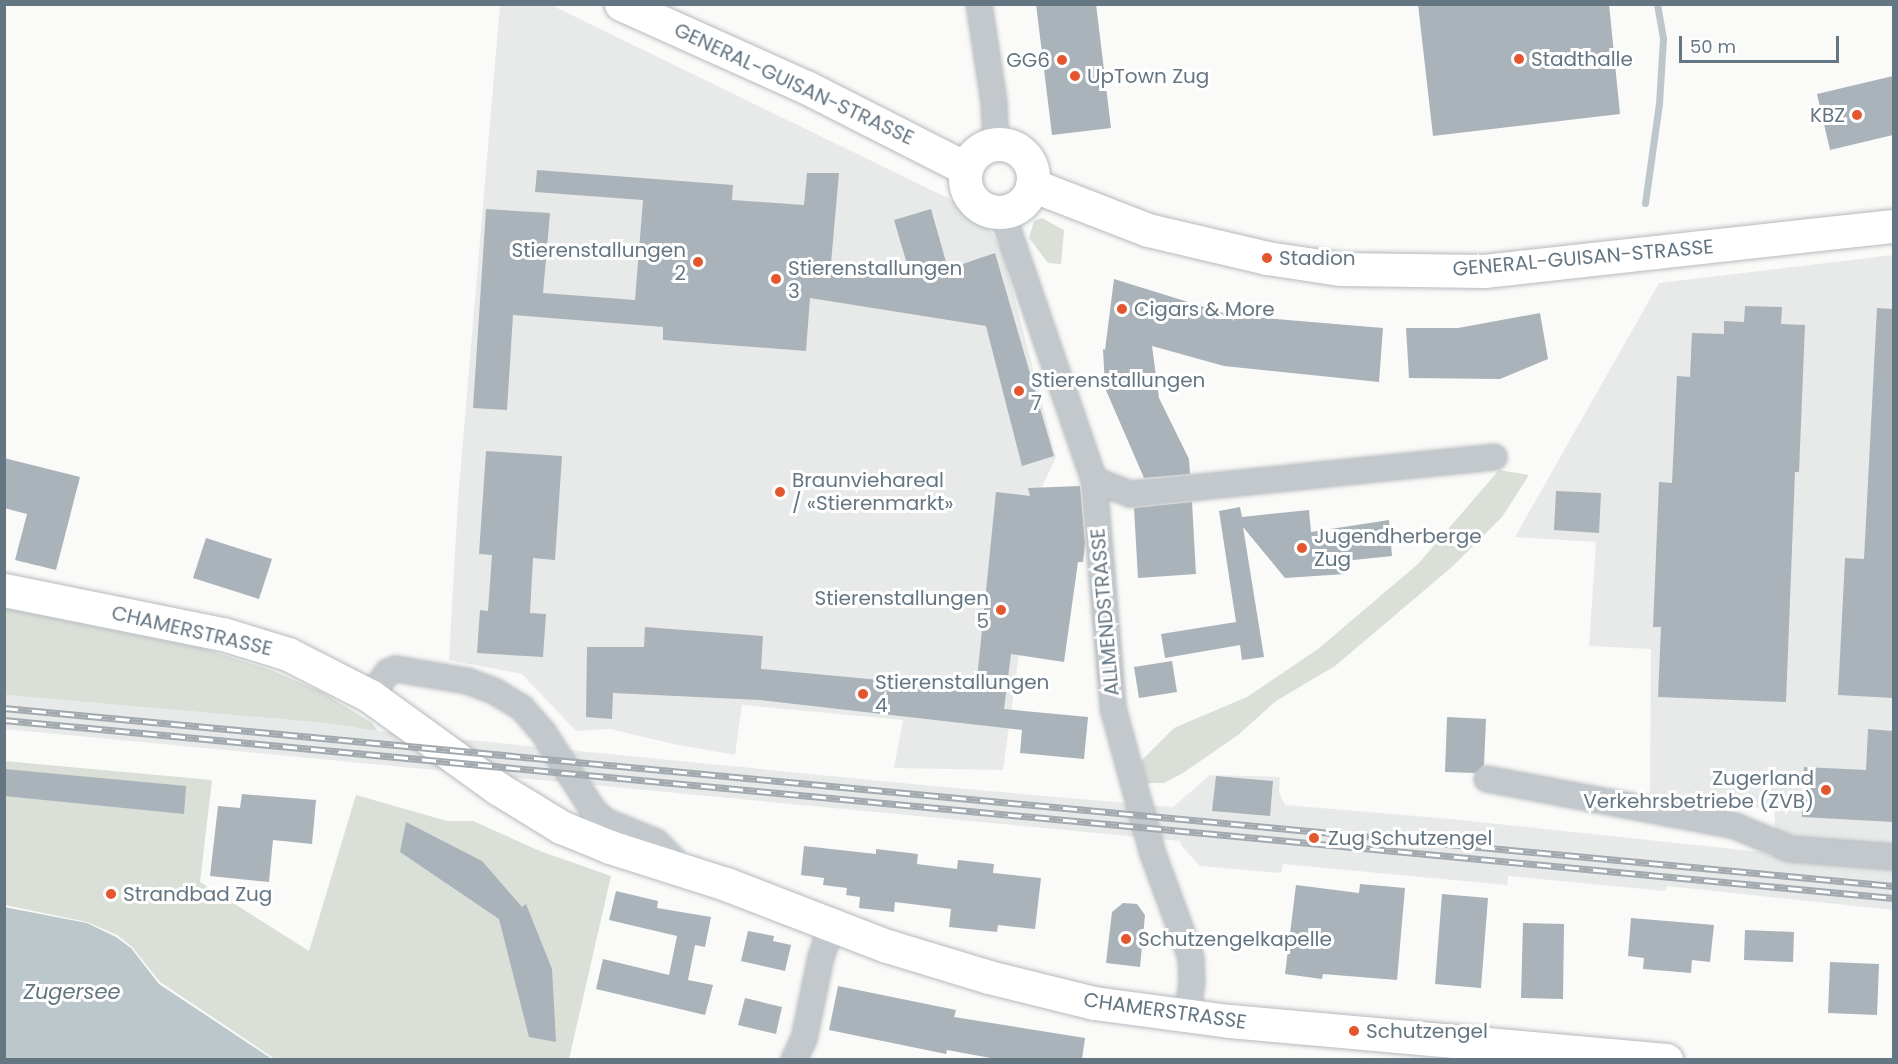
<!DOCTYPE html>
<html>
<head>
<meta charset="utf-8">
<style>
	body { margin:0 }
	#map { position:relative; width:1898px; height:1064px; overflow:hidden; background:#fafaf8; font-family:Poppins,sans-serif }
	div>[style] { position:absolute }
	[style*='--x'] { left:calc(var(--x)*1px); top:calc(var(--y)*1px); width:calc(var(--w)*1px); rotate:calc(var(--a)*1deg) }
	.built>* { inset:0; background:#e8e9e9 }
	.green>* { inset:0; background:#dadfd7 }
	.water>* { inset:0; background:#bbc7cb }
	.stream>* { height:7px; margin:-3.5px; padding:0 3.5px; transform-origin:3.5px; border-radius:3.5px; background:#bbc7cb }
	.building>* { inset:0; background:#aab3b9 }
	.roads { filter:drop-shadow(0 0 2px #b5babe) drop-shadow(0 0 2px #b5babe) }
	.street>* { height:24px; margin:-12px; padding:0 12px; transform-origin:12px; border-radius:12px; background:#c3c8cc }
	.primary>* { height:33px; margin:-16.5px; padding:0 16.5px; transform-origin:16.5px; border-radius:16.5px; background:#fff }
	.primary>.ring { margin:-16.5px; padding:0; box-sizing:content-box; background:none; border:33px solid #fff; border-radius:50% }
	.rail>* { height:7px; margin-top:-3.5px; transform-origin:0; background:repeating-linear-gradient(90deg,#fff 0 14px,#a2aab0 0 28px); box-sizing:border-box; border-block:2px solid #a2aab0 }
	.dots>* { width:16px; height:16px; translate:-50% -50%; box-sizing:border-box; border:3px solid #fff; border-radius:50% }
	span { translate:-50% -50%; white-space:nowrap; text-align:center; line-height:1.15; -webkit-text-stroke:6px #fff; paint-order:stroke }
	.poi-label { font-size:20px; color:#657683 }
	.left { translate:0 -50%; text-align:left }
	.right { translate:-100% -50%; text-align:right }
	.street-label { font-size:20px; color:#657683 }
	.water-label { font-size:21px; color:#60757c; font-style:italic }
	.frame { position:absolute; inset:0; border:6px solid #657683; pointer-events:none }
	.scale { position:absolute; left:1679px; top:36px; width:160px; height:27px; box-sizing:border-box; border:3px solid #657683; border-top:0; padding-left:8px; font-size:18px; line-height:21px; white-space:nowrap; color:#657683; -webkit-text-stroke:4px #fff; paint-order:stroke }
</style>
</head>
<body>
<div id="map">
	<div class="built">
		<i style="clip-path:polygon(500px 5px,551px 5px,962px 205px,986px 222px,1002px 250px,1056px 457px,1042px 487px,1003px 770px,894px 768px,903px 720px,742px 705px,735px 755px,673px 744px,610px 729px,576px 731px,522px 674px,449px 660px,458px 500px)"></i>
		<i style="clip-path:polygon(1893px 255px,1893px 847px,1774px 837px,1775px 809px,1650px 799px,1651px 649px,1589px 646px,1596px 542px,1515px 537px,1659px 283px)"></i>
		<i style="clip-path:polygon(4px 695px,324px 723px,378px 731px,942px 787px,1173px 807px,1210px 775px,1280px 777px,1279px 792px,1285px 805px,1451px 819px,1761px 852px,1769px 856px,1893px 868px,1893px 910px,1667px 886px,1665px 891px,1508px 876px,1507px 885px,1283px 864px,1281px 873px,1200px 866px,1181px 845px,1180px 841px,5px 729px)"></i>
	</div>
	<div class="green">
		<i style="clip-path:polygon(1042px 218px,1064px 230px,1061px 264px,1048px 263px,1029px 238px,1034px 221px)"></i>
		<i style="clip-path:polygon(1499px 470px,1529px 475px,1502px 517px,1453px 566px,1335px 666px,1276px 701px,1238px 735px,1183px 773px,1164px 783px,1147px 783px,1141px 761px,1174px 728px,1247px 697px,1318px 649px,1418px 564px)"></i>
		<i style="clip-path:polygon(4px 608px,202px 648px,271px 670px,322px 692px,372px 723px,378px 731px,324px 723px,5px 695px)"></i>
		<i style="clip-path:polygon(4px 761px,212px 780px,200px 882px,309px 951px,356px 795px,447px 821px,473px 821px,540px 851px,611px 876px,569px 1059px,275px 1059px,160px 982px,132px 947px,117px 935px,87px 922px,5px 905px)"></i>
	</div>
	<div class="water">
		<i style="clip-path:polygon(4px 907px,87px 923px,116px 937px,131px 948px,159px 984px,272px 1059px,5px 1059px)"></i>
	</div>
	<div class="stream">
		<i style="--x:1645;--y:203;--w:100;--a:-82"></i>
		<i style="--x:1659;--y:104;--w:66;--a:-86.5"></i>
		<i style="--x:1663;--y:38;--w:35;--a:-100"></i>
	</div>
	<div class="building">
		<i style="clip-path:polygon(1036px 4px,1096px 4px,1111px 128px,1052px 135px)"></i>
		<i style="clip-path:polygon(1418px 4px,1609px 4px,1620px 114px,1433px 136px)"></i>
		<i style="clip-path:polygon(1893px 76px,1893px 135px,1830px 150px,1817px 94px)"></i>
		<i style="clip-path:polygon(537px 170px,733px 185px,732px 200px,804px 205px,807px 173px,839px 173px,831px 263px,910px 274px,894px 220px,931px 209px,948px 269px,995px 253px,1054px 456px,1022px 466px,986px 326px,810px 298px,806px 351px,663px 340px,663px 327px,513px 315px,507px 410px,473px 408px,486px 209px,550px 213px,543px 293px,635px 300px,643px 200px,535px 192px)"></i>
		<i style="clip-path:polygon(1114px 279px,1230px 315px,1383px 328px,1379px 382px,1224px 366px,1152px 346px,1159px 398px,1189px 459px,1190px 474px,1144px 478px,1105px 388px,1103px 349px,1105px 350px)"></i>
		<i style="clip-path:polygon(1745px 306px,1782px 307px,1781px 324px,1805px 325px,1799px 472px,1795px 472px,1786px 702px,1658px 697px,1661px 627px,1653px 627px,1659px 482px,1672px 483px,1677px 376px,1690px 377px,1692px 333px,1724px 334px,1724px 321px,1744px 322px)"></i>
		<i style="clip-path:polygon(1877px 308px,1893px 309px,1893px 698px,1838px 695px,1845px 558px,1864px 559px)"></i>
		<i style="clip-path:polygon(1540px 313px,1548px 359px,1500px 379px,1409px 378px,1406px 328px,1458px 328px)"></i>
		<i style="clip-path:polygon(486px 451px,562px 456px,555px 560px,533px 558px,530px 613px,546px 614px,543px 657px,477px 653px,480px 610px,488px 611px,492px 555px,479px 554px)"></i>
		<i style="clip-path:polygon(4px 458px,80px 477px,56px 570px,15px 560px,27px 514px,4px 508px)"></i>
		<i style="clip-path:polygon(1080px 486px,1085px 544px,1083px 562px,1078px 562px,1064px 662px,1011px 654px,1004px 709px,1088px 717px,1084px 759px,1020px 753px,1022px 730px,760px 700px,613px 693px,612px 719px,586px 717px,587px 647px,644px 647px,645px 627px,763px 636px,761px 669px,976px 689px,996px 492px,1030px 496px,1028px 488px)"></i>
		<i style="clip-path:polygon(1556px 491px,1601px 493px,1599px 533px,1554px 530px)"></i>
		<i style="clip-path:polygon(1192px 502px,1196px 574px,1138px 578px,1134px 508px)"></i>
		<i style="clip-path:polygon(1240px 507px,1242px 517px,1309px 510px,1311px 532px,1389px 520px,1392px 556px,1344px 561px,1345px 574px,1285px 578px,1243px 527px,1264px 657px,1242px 660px,1240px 645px,1165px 658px,1161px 634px,1236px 622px,1219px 511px)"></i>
		<i style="clip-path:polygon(206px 538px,272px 559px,259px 599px,193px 578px)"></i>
		<i style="clip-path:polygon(1172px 661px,1177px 692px,1139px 698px,1134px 667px)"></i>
		<i style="clip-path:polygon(1447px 717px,1486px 719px,1484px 765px,1475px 773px,1445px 772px)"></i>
		<i style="clip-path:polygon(1868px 729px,1893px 731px,1893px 822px,1802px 817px,1804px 767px,1866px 770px)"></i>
		<i style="clip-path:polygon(4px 769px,186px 786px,184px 814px,4px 796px)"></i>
		<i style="clip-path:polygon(1216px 776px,1273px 781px,1270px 816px,1212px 811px)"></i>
		<i style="clip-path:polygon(242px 794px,316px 800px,312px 844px,273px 840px,269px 882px,210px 876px,218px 806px,240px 808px)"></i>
		<i style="clip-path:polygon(406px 822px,482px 861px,522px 907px,526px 904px,552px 969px,556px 1042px,529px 1037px,499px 919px,400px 852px)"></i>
		<i style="clip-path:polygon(804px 846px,876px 854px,876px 849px,918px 854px,917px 864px,957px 869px,958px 860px,994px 864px,993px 873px,1041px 878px,1035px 929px,998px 925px,997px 932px,949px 927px,951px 909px,895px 902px,894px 912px,859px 908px,860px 897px,846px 895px,847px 888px,823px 885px,824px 878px,801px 875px)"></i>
		<i style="clip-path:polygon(1360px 884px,1405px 888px,1397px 980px,1323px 974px,1322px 979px,1285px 974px,1296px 885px,1359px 893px)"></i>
		<i style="clip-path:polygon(616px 891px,658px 901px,657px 908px,711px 917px,705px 947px,695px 945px,688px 980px,713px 985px,705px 1015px,596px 989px,603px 959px,669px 975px,677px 936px,609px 920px)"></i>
		<i style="clip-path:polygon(1442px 894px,1488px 898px,1481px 988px,1435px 984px)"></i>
		<i style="clip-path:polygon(1123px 903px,1137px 904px,1145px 915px,1140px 967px,1106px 963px,1112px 912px)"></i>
		<i style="clip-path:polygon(1631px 918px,1714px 925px,1710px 962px,1692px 960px,1691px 973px,1643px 969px,1644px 958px,1628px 956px)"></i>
		<i style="clip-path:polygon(1523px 923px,1564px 924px,1563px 999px,1521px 998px)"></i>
		<i style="clip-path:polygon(1745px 930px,1794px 932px,1793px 962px,1744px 960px)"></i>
		<i style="clip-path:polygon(748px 931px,774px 936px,773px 941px,791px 945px,785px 971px,741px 961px)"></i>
		<i style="clip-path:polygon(1830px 962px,1879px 964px,1877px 1015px,1828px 1013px)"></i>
		<i style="clip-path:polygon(838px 986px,956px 1010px,954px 1017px,1085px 1038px,1082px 1059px,996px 1059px,947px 1050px,946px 1054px,829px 1030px)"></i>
		<i style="clip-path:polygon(745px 998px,782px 1007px,776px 1034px,738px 1025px)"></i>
	</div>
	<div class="roads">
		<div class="street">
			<i style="--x:979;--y:4;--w:99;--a:81.3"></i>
			<i style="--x:994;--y:102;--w:42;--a:87.3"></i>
			<i style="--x:1004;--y:212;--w:12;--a:81"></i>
			<i style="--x:1006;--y:224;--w:271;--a:71"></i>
			<i style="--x:1094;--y:480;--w:229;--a:85.2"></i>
			<i style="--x:1113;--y:708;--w:151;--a:74.7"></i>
			<i style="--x:1153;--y:854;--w:111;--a:69.9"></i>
			<i style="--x:1191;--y:958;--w:24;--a:88"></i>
			<i style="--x:1192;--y:982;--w:34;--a:98"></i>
			<i style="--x:1094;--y:480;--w:40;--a:21"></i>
			<i style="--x:1131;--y:494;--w:365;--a:-5.8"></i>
			<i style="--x:370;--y:696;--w:30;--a:-53"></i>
			<i style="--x:388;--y:672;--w:9;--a:-21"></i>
			<i style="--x:396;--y:669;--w:72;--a:9.6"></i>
			<i style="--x:467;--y:681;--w:29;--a:20"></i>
			<i style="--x:494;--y:691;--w:33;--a:31"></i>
			<i style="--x:522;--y:708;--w:32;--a:49"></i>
			<i style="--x:543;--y:732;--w:93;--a:57.3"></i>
			<i style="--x:593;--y:810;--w:16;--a:43"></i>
			<i style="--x:605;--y:821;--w:55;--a:22.4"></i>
			<i style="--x:656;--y:842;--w:35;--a:45"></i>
			<i style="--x:1487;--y:779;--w:252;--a:10.7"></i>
			<i style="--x:1735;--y:826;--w:60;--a:22.7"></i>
			<i style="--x:1790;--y:849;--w:104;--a:4.4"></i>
			<i style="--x:794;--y:1060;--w:23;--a:-65"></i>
			<i style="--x:804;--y:1039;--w:84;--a:-78.3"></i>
			<i style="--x:821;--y:957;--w:34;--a:-71"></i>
		</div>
		<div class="primary">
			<i style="--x:621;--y:4;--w:203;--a:24.2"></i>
			<i style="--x:806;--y:87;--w:178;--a:27"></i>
			<i class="ring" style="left:965px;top:144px;width:35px;height:35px"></i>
			<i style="--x:1032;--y:185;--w:124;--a:21.2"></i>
			<i style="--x:1148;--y:230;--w:122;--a:13.2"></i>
			<i style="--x:1267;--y:258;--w:75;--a:8.5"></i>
			<i style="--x:1341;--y:269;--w:143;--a:0.8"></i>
			<i style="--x:1484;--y:271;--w:412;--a:-6.3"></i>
			<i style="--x:4;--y:590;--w:223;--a:11.4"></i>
			<i style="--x:223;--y:634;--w:68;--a:17.1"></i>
			<i style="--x:288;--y:654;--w:92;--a:27.1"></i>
			<i style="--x:370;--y:696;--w:159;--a:35.8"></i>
			<i style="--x:499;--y:789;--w:73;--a:31.5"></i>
			<i style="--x:561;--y:827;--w:53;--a:22.2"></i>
			<i style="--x:610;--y:847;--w:122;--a:17.7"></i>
			<i style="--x:726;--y:884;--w:173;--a:21.1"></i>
			<i style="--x:887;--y:946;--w:107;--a:16.9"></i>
			<i style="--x:989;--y:977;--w:108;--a:13.9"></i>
			<i style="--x:1094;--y:1003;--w:136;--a:7.6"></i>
			<i style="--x:1229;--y:1021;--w:439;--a:5.1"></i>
		</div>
	</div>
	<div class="rail">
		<i style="--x:4;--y:708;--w:1898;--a:5.38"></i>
		<i style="--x:4;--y:720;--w:1898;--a:5.38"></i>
	</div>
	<div class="dots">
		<i style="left:1519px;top:59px;background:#e4572e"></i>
		<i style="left:1062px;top:60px;background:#e4572e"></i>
		<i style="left:1075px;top:76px;background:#e4572e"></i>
		<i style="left:1857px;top:115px;background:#e4572e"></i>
		<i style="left:1267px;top:258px;background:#e4572e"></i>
		<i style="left:698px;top:262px;background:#e4572e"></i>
		<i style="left:776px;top:279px;background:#e4572e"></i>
		<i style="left:1122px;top:309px;background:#e4572e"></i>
		<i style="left:1019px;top:391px;background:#e4572e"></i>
		<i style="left:780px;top:492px;background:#e4572e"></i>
		<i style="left:1302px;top:548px;background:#e4572e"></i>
		<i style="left:1001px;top:610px;background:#e4572e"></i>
		<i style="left:863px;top:694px;background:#e4572e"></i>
		<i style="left:1826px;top:790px;background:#e4572e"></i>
		<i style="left:1314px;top:838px;background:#e4572e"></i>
		<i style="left:111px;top:894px;background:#e4572e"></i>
		<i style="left:1126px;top:939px;background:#e4572e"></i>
		<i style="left:1354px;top:1031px;background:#e4572e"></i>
	</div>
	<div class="poi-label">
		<span class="left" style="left:1531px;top:59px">Stadthalle</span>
		<span class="right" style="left:1050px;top:60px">GG6</span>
		<span class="left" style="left:1087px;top:76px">UpTown Zug</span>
		<span class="right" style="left:1845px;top:115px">KBZ</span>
		<span class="right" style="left:686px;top:262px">Stierenstallungen<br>2</span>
		<span class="left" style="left:1279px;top:258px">Stadion</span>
		<span class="left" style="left:788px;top:280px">Stierenstallungen<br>3</span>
		<span class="left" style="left:1134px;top:309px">Cigars &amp; More</span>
		<span class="left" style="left:1031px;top:392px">Stierenstallungen<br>7</span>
		<span class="left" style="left:792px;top:492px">Braunviehareal<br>/ «Stierenmarkt»</span>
		<span class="left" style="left:1314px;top:548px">Jugendherberge<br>Zug</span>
		<span class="right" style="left:989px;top:610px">Stierenstallungen<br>5</span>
		<span class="left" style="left:875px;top:694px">Stierenstallungen<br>4</span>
		<span class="right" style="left:1814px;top:790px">Zugerland<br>Verkehrsbetriebe (ZVB)</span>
		<span class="left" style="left:1328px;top:838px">Zug Schutzengel</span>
		<span class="left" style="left:123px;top:894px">Strandbad Zug</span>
		<span class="left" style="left:1138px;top:939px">Schutzengelkapelle</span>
		<span class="left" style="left:1366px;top:1031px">Schutzengel</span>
	</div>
	<div class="street-label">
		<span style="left:794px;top:84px;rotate:25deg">GENERAL-GUISAN-STRASSE</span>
		<span style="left:1583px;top:258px;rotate:-5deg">GENERAL-GUISAN-STRASSE</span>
		<span style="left:1105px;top:612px;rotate:-95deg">ALLMENDSTRASSE</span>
		<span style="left:192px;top:631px;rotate:13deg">CHAMERSTRASSE</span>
		<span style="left:1165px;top:1011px;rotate:8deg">CHAMERSTRASSE</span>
	</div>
	<div class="water-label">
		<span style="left:72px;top:992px">Zugersee</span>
	</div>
	<div class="frame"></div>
	<div class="scale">50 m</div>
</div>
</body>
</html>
